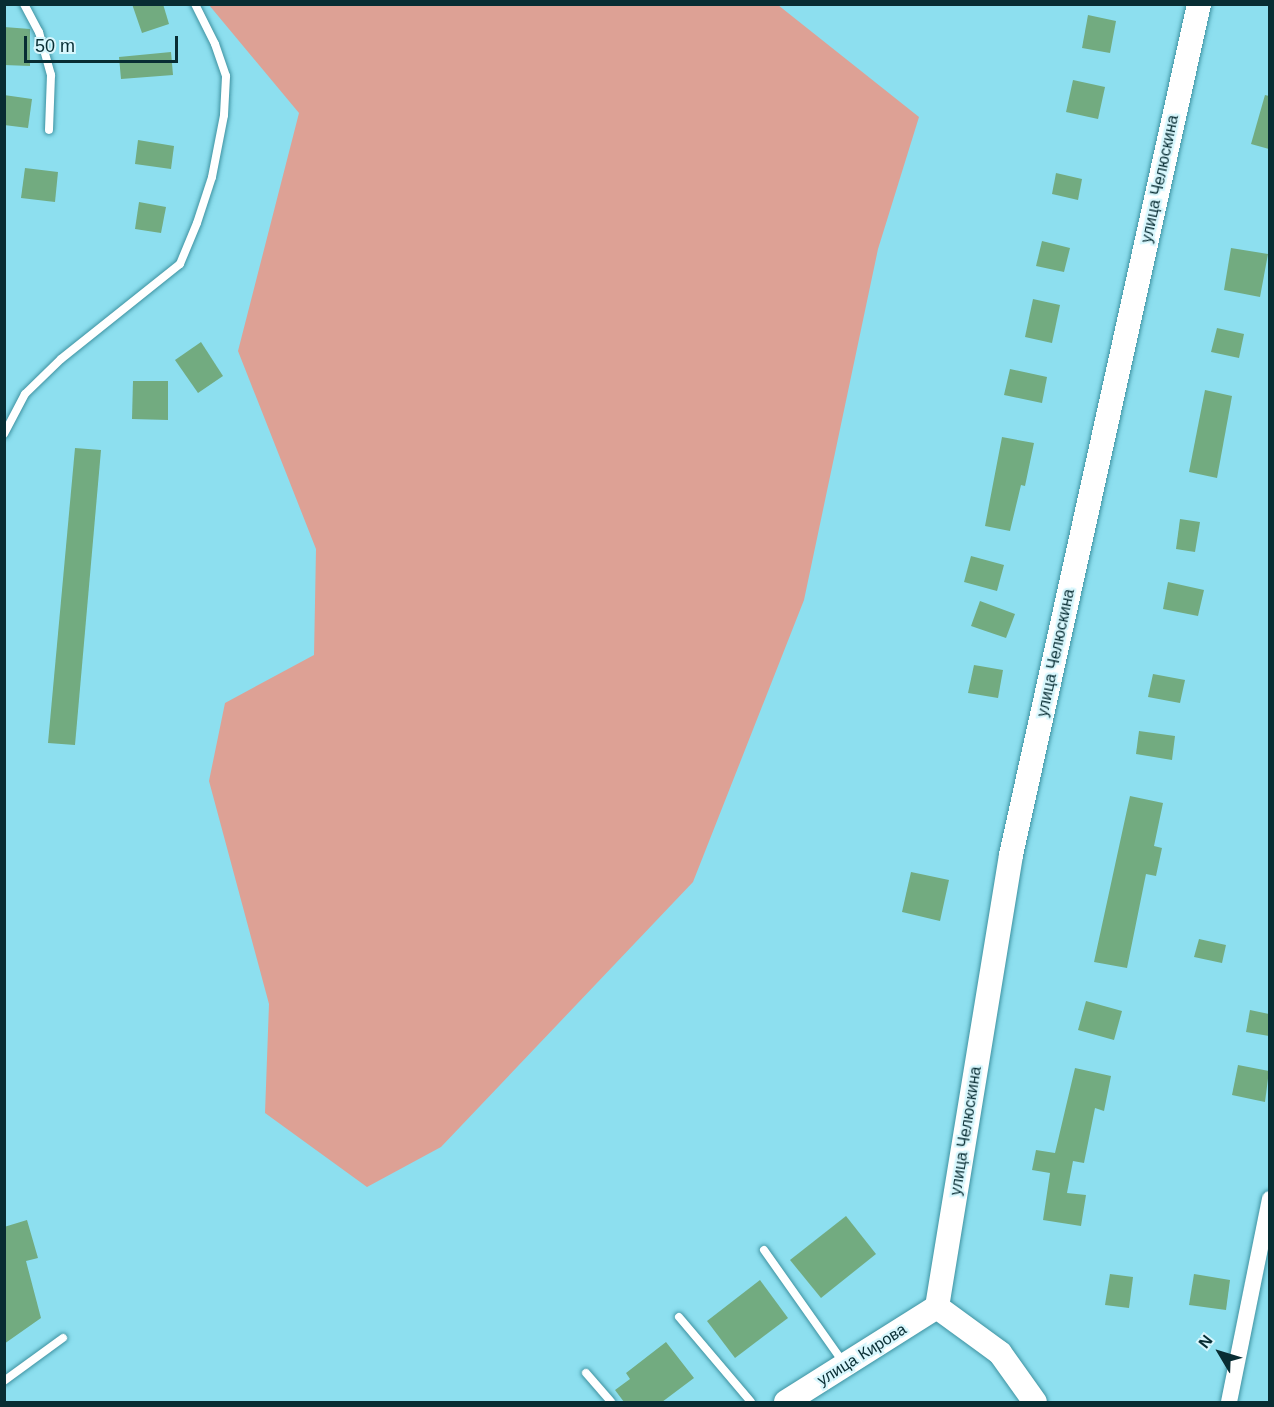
<!DOCTYPE html>
<html>
<head>
<meta charset="utf-8">
<style>
	body { margin:0 }
	#map { position:relative; width:1274px; height:1407px; overflow:hidden; background:#8ddfef; font-family:Arial,sans-serif }
	div>[style] { position:absolute }
	[style*='--x'] { left:calc(var(--x)*1px); top:calc(var(--y)*1px); width:calc(var(--w)*1px); rotate:calc(var(--a)*1deg) }
	.green>* { inset:0; background:#dda195 }
	.building>* { inset:0; background:#72ab80 }
	.roads { filter:drop-shadow(0 0 2px #3e92a1) drop-shadow(0 0 2px #3e92a1) }
	.lane>* { height:8px; margin:-4px; padding:0 4px; transform-origin:4px; border-radius:4px; background:#fff }
	.street>* { height:16px; margin:-8px; padding:0 8px; transform-origin:8px; border-radius:8px; background:#fff }
	.secondary>* { height:24px; margin:-12px; padding:0 12px; transform-origin:12px; border-radius:12px; background:#fff }
	span { translate:-50% -50%; white-space:nowrap; text-align:center; line-height:1.15; -webkit-text-stroke:4.5px #d8f7fd; paint-order:stroke }
	.street-label { font-size:16px; color:#082d33 }
	.frame { position:absolute; inset:0; border:6px solid #082d33; pointer-events:none }
	.north { position:absolute; left:1190px; top:1323px; width:60px; height:60px; -webkit-text-stroke:4px #d8f7fd; paint-order:stroke; rotate:308deg; font-size:16px; font-weight:700; line-height:24px; text-align:center; color:#082d33 }
	.north::after { content:''; display:block; margin:auto; width:21px; height:27px; background:#082d33; clip-path:polygon(50% 0,100% 100%,50% 72%,0 100%) }
	.scale { position:absolute; left:24px; top:36px; width:154px; height:27px; box-sizing:border-box; border:3px solid #082d33; border-top:0; padding-left:8px; font-size:18px; line-height:21px; white-space:nowrap; color:#082d33; -webkit-text-stroke:4px #d8f7fd; paint-order:stroke }
</style>
</head>
<body>
<div id="map">
	<div class="green">
		<i style="clip-path:polygon(209px 5px,778px 5px,919px 117px,878px 249px,804px 600px,693px 882px,441px 1147px,367px 1187px,265px 1113px,269px 1004px,209px 781px,225px 703px,314px 655px,316px 549px,238px 351px,299px 113px)"></i>
	</div>
	<div class="building">
		<i style="clip-path:polygon(132px 4px,163px 4px,169px 24px,142px 33px)"></i>
		<i style="clip-path:polygon(1088px 15px,1116px 21px,1110px 53px,1082px 48px)"></i>
		<i style="clip-path:polygon(4px 27px,30px 29px,30px 66px,4px 65px)"></i>
		<i style="clip-path:polygon(171px 52px,173px 75px,121px 79px,119px 57px)"></i>
		<i style="clip-path:polygon(1073px 80px,1105px 87px,1098px 119px,1066px 112px)"></i>
		<i style="clip-path:polygon(4px 95px,32px 99px,28px 128px,4px 125px)"></i>
		<i style="clip-path:polygon(1265px 95px,1269px 96px,1269px 149px,1251px 144px)"></i>
		<i style="clip-path:polygon(138px 140px,174px 146px,171px 169px,135px 164px)"></i>
		<i style="clip-path:polygon(25px 168px,58px 172px,55px 202px,21px 198px)"></i>
		<i style="clip-path:polygon(1056px 173px,1082px 179px,1078px 200px,1052px 194px)"></i>
		<i style="clip-path:polygon(139px 202px,166px 207px,161px 233px,135px 229px)"></i>
		<i style="clip-path:polygon(1042px 241px,1070px 248px,1064px 272px,1036px 266px)"></i>
		<i style="clip-path:polygon(1231px 248px,1268px 254px,1260px 297px,1224px 290px)"></i>
		<i style="clip-path:polygon(1033px 299px,1060px 305px,1052px 343px,1025px 337px)"></i>
		<i style="clip-path:polygon(1217px 328px,1244px 334px,1239px 358px,1211px 352px)"></i>
		<i style="clip-path:polygon(201px 342px,223px 376px,198px 393px,175px 360px)"></i>
		<i style="clip-path:polygon(1010px 369px,1047px 377px,1042px 403px,1004px 395px)"></i>
		<i style="clip-path:polygon(133px 381px,168px 381px,168px 420px,132px 419px)"></i>
		<i style="clip-path:polygon(1205px 390px,1232px 396px,1217px 478px,1189px 472px)"></i>
		<i style="clip-path:polygon(1002px 437px,1034px 443px,1025px 486px,1021px 485px,1010px 531px,985px 526px)"></i>
		<i style="clip-path:polygon(75px 448px,101px 450px,75px 745px,48px 743px)"></i>
		<i style="clip-path:polygon(1180px 519px,1200px 522px,1195px 552px,1176px 549px)"></i>
		<i style="clip-path:polygon(971px 556px,1004px 565px,997px 591px,964px 582px)"></i>
		<i style="clip-path:polygon(1168px 582px,1204px 590px,1198px 616px,1163px 609px)"></i>
		<i style="clip-path:polygon(980px 601px,1015px 614px,1006px 638px,971px 626px)"></i>
		<i style="clip-path:polygon(974px 665px,1003px 670px,998px 698px,968px 693px)"></i>
		<i style="clip-path:polygon(1153px 674px,1185px 680px,1180px 703px,1148px 697px)"></i>
		<i style="clip-path:polygon(1139px 731px,1175px 736px,1172px 760px,1136px 754px)"></i>
		<i style="clip-path:polygon(1130px 796px,1163px 803px,1154px 846px,1162px 848px,1156px 876px,1146px 874px,1127px 968px,1094px 962px)"></i>
		<i style="clip-path:polygon(911px 872px,949px 880px,940px 921px,902px 912px)"></i>
		<i style="clip-path:polygon(1199px 939px,1226px 945px,1222px 963px,1194px 957px)"></i>
		<i style="clip-path:polygon(1086px 1001px,1122px 1011px,1114px 1040px,1078px 1030px)"></i>
		<i style="clip-path:polygon(1250px 1010px,1269px 1014px,1269px 1036px,1246px 1032px)"></i>
		<i style="clip-path:polygon(1238px 1065px,1269px 1071px,1265px 1102px,1232px 1095px)"></i>
		<i style="clip-path:polygon(1075px 1068px,1111px 1076px,1104px 1111px,1095px 1108px,1084px 1163px,1073px 1161px,1067px 1193px,1086px 1195px,1081px 1226px,1043px 1220px,1050px 1173px,1032px 1170px,1036px 1150px,1055px 1153px)"></i>
		<i style="clip-path:polygon(846px 1216px,876px 1254px,821px 1298px,790px 1260px)"></i>
		<i style="clip-path:polygon(27px 1220px,38px 1258px,26px 1261px,41px 1318px,4px 1344px,4px 1227px)"></i>
		<i style="clip-path:polygon(1110px 1274px,1133px 1277px,1129px 1308px,1105px 1305px)"></i>
		<i style="clip-path:polygon(1194px 1274px,1230px 1280px,1226px 1310px,1189px 1305px)"></i>
		<i style="clip-path:polygon(760px 1280px,788px 1318px,735px 1358px,707px 1321px)"></i>
		<i style="clip-path:polygon(666px 1342px,694px 1378px,662px 1402px,624px 1402px,615px 1390px,630px 1379px,626px 1373px)"></i>
	</div>
	<div class="roads">
		<div class="lane">
			<i style="--x:24;--y:4;--w:32;--a:62"></i>
			<i style="--x:39;--y:32;--w:45;--a:74.4"></i>
			<i style="--x:51;--y:75;--w:55;--a:92.1"></i>
			<i style="--x:4;--y:434;--w:45;--a:-62.3"></i>
			<i style="--x:25;--y:394;--w:50;--a:-44.2"></i>
			<i style="--x:61;--y:359;--w:152;--a:-38.6"></i>
			<i style="--x:180;--y:264;--w:44;--a:-67.5"></i>
			<i style="--x:197;--y:223;--w:48;--a:-71.9"></i>
			<i style="--x:212;--y:177;--w:63;--a:-79"></i>
			<i style="--x:224;--y:115;--w:39;--a:-87"></i>
			<i style="--x:226;--y:76;--w:34;--a:-109"></i>
			<i style="--x:215;--y:44;--w:45;--a:-116.6"></i>
			<i style="--x:764;--y:1250;--w:137;--a:54.8"></i>
			<i style="--x:679;--y:1317;--w:111;--a:49.7"></i>
			<i style="--x:586;--y:1373;--w:38;--a:49"></i>
			<i style="--x:4;--y:1381;--w:73;--a:-36.1"></i>
		</div>
		<div class="street">
			<i style="--x:1229;--y:1402;--w:207;--a:-78.6"></i>
		</div>
		<div class="secondary">
			<i style="--x:937;--y:1307;--w:458;--a:-80.7"></i>
			<i style="--x:1011;--y:855;--w:872;--a:-77.54"></i>
			<i style="--x:937;--y:1307;--w:78;--a:36.1"></i>
			<i style="--x:1000;--y:1353;--w:60;--a:54.5"></i>
			<i style="--x:786;--y:1402;--w:178;--a:-32.2"></i>
		</div>
	</div>
	<div class="street-label">
		<span style="left:1160px;top:179px;rotate:-78deg">улица Челюскина</span>
		<span style="left:1056px;top:653px;rotate:-78deg">улица Челюскина</span>
		<span style="left:966px;top:1131px;rotate:-81deg">улица Челюскина</span>
		<span style="left:862px;top:1355px;rotate:-32deg">улица Кирова</span>
	</div>
	<div class="frame"></div>
	<div class="north">N</div>
	<div class="scale">50 m</div>
</div>
</body>
</html>
